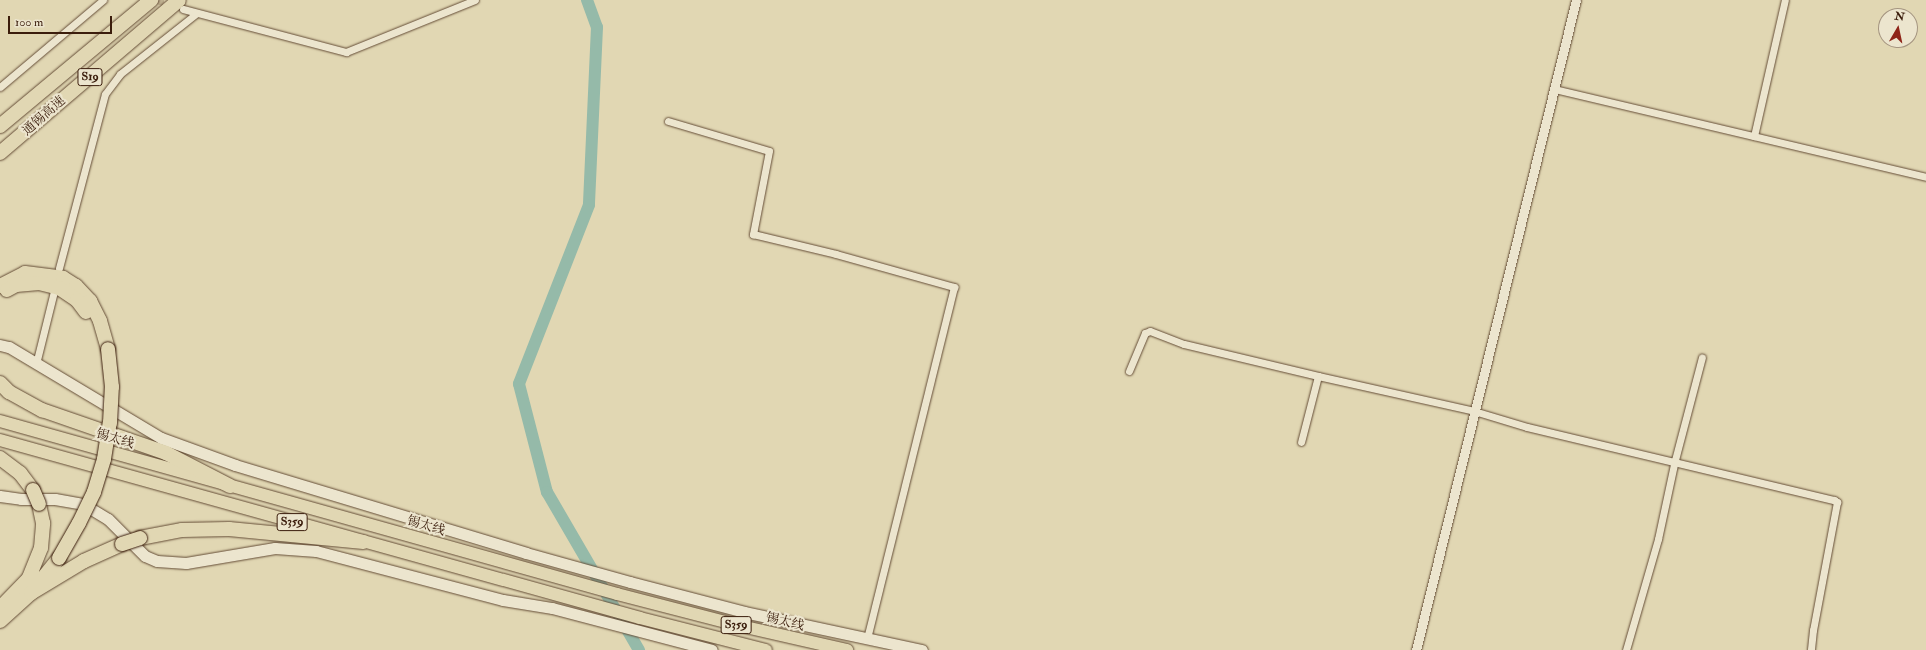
<!DOCTYPE html>
<html>
<head>
<meta charset="utf-8">
<style>
	body { margin:0 }
	#map { position:relative; width:1926px; height:650px; overflow:hidden; background:#e1d7b3; font-family:"IM FELL Double Pica","Noto Serif SC",serif }
	div>[style] { position:absolute }
	[style*='--x'] { left:calc(var(--x)*1px); top:calc(var(--y)*1px); width:calc(var(--w)*1px); rotate:calc(var(--a)*1deg) }
	.river>* { height:12px; margin:-6px; padding:0 6px; transform-origin:6px; border-radius:6px; background:#95baa9 }
	.minor-tunnel>* { height:7px; margin-top:-3.5px; transform-origin:0; background:repeating-linear-gradient(90deg,#c0b292 0 7px,transparent 0 10.5px) }
	.roads { filter:drop-shadow(0 0 1px #644c36) drop-shadow(0 0 1px #644c36) }
	.minor>* { height:7px; margin:-3.5px; padding:0 3.5px; transform-origin:3.5px; border-radius:3.5px; background:#ece5ce }
	.tertiary>* { height:9px; margin:-4.5px; padding:0 4.5px; transform-origin:4.5px; border-radius:4.5px; background:#ece5ce }
	.secondary>* { height:11px; margin:-5.5px; padding:0 5.5px; transform-origin:5.5px; border-radius:5.5px; background:#ece5ce }
	.primary>* { height:12px; margin:-6px; padding:0 6px; transform-origin:6px; border-radius:6px; background:#e1d7b3 }
	.motorway>* { height:14px; margin:-7px; padding:0 7px; transform-origin:7px; border-radius:7px; background:#e1d7b3 }
	.bridges { filter:drop-shadow(0 0 1px #3b1d0c) drop-shadow(0 0 1px #3b1d0c) }
	.motorway-bridge>* { height:14px; margin:-7px; padding:0 7px; transform-origin:7px; border-radius:7px; background:#e1d7b3 }
	span { translate:-50% -50%; white-space:nowrap; text-align:center; line-height:1.15; -webkit-text-stroke:4px #ece5ce; paint-order:stroke }
	.shield-label span { padding:1px 3px; background:#ece5ce; border:1px solid; border-radius:3px; -webkit-text-stroke-width:0 }
	.shield-label { font-size:12px; color:#3b1d0c; font-weight:700 }
	.street-label { font-size:13px; color:#3b1d0c }
	.north { position:absolute; left:1878px; top:8px; width:40px; height:40px; box-sizing:border-box; background:#ece5ce; border:1px solid #a59580; border-radius:50%; rotate:9deg; font-size:11px; font-weight:700; line-height:16px; text-align:center; color:#3b1d0c }
	.north::after { content:''; display:block; margin:auto; width:14px; height:18px; background:#8f2418; clip-path:polygon(50% 0,100% 100%,50% 72%,0 100%) }
	.scale { position:absolute; left:8px; top:16px; width:104px; height:18px; box-sizing:border-box; border:2px solid #3b1d0c; border-top:0; padding-left:5px; font-size:12px; line-height:14px; white-space:nowrap; color:#3b1d0c; -webkit-text-stroke:3px #ece5ce; paint-order:stroke }
</style>
</head>
<body>
<div id="map">
	<div class="river">
		<i style="--x:587;--y:0;--w:29;--a:70"></i>
		<i style="--x:597;--y:27;--w:178;--a:92.6"></i>
		<i style="--x:589;--y:205;--w:192;--a:111.4"></i>
		<i style="--x:519;--y:384;--w:112;--a:75.5"></i>
		<i style="--x:547;--y:492;--w:183;--a:59.8"></i>
	</div>
	<div class="minor-tunnel">
		<i style="--x:157;--y:0;--w:18;--a:19"></i>
	</div>
	<div class="roads">
		<div class="minor">
			<i style="--x:183;--y:9;--w:169;--a:14.8"></i>
			<i style="--x:346;--y:52;--w:139;--a:-22"></i>
			<i style="--x:0;--y:87;--w:135;--a:-40.2"></i>
			<i style="--x:1554;--y:89;--w:382;--a:13.3"></i>
			<i style="--x:668;--y:121;--w:105;--a:16.5"></i>
			<i style="--x:769;--y:151;--w:85;--a:100.9"></i>
			<i style="--x:753;--y:234;--w:85;--a:13.5"></i>
			<i style="--x:836;--y:254;--w:123;--a:15.6"></i>
			<i style="--x:954;--y:287;--w:363;--a:103.9"></i>
			<i style="--x:1754;--y:136;--w:139;--a:-77.2"></i>
			<i style="--x:59;--y:268;--w:180;--a:-75.2"></i>
			<i style="--x:105;--y:94;--w:25;--a:-53"></i>
			<i style="--x:120;--y:74;--w:98;--a:-38.4"></i>
			<i style="--x:36;--y:364;--w:75;--a:-76.1"></i>
			<i style="--x:1129;--y:371;--w:41;--a:-67.2"></i>
			<i style="--x:1145;--y:333;--w:5;--a:-22"></i>
			<i style="--x:1150;--y:331;--w:36;--a:21"></i>
			<i style="--x:1184;--y:344;--w:138;--a:13.4"></i>
			<i style="--x:1318;--y:376;--w:68;--a:104.4"></i>
			<i style="--x:1318;--y:376;--w:160;--a:12.6"></i>
			<i style="--x:1474;--y:411;--w:55;--a:16.8"></i>
			<i style="--x:1527;--y:427;--w:316;--a:13.4"></i>
			<i style="--x:1834;--y:500;--w:4;--a:34"></i>
			<i style="--x:1837;--y:502;--w:130;--a:100.6"></i>
			<i style="--x:1813;--y:630;--w:20;--a:96"></i>
			<i style="--x:1626;--y:650;--w:116;--a:-73.9"></i>
			<i style="--x:1658;--y:539;--w:81;--a:-77.9"></i>
			<i style="--x:1675;--y:460;--w:106;--a:-75.3"></i>
		</div>
		<div class="tertiary">
			<i style="--x:1416;--y:650;--w:669;--a:-76.17"></i>
		</div>
		<div class="secondary">
			<i style="--x:0;--y:345;--w:9;--a:13"></i>
			<i style="--x:9;--y:347;--w:177;--a:30.9"></i>
			<i style="--x:161;--y:438;--w:79;--a:20"></i>
			<i style="--x:235;--y:465;--w:304;--a:16.8"></i>
			<i style="--x:526;--y:553;--w:108;--a:15.6"></i>
			<i style="--x:630;--y:582;--w:118;--a:14.7"></i>
			<i style="--x:744;--y:612;--w:182;--a:12.1"></i>
			<i style="--x:0;--y:496;--w:21;--a:8"></i>
			<i style="--x:21;--y:499;--w:34;--a:0"></i>
			<i style="--x:55;--y:499;--w:28;--a:10"></i>
			<i style="--x:83;--y:504;--w:29;--a:31"></i>
			<i style="--x:108;--y:519;--w:52;--a:45"></i>
			<i style="--x:145;--y:556;--w:13;--a:23"></i>
			<i style="--x:157;--y:561;--w:29;--a:4"></i>
			<i style="--x:186;--y:563;--w:90;--a:-9.6"></i>
			<i style="--x:275;--y:548;--w:41;--a:4.2"></i>
			<i style="--x:316;--y:551;--w:193;--a:14.7"></i>
			<i style="--x:503;--y:600;--w:50;--a:9.3"></i>
			<i style="--x:552;--y:608;--w:165;--a:14.7"></i>
		</div>
		<div class="primary">
			<i style="--x:0;--y:421;--w:641;--a:15.66"></i>
			<i style="--x:617;--y:594;--w:128;--a:14.5"></i>
			<i style="--x:741;--y:626;--w:109;--a:12.8"></i>
			<i style="--x:0;--y:440;--w:664;--a:15.54"></i>
			<i style="--x:640;--y:618;--w:130;--a:14.3"></i>
		</div>
		<div class="motorway">
			<i style="--x:0;--y:126;--w:197;--a:-39.8"></i>
			<i style="--x:0;--y:153;--w:235;--a:-40.5"></i>
			<i style="--x:0;--y:286;--w:28;--a:-27"></i>
			<i style="--x:25;--y:273;--w:38;--a:7"></i>
			<i style="--x:63;--y:278;--w:15;--a:32"></i>
			<i style="--x:76;--y:286;--w:21;--a:47"></i>
			<i style="--x:90;--y:301;--w:22;--a:63"></i>
			<i style="--x:100;--y:321;--w:29;--a:74"></i>
			<i style="--x:7;--y:290;--w:10;--a:-29"></i>
			<i style="--x:16;--y:285;--w:23;--a:-5"></i>
			<i style="--x:39;--y:283;--w:21;--a:14"></i>
			<i style="--x:59;--y:288;--w:22;--a:34"></i>
			<i style="--x:77;--y:300;--w:15;--a:53"></i>
			<i style="--x:0;--y:383;--w:13;--a:45"></i>
			<i style="--x:9;--y:392;--w:38;--a:29"></i>
			<i style="--x:42;--y:410;--w:131;--a:19.1"></i>
			<i style="--x:166;--y:453;--w:72;--a:27.3"></i>
			<i style="--x:0;--y:458;--w:25;--a:37"></i>
			<i style="--x:20;--y:473;--w:21;--a:53"></i>
			<i style="--x:140;--y:538;--w:43;--a:-10.8"></i>
			<i style="--x:182;--y:530;--w:47;--a:-1.2"></i>
			<i style="--x:229;--y:529;--w:135;--a:5.5"></i>
			<i style="--x:28;--y:580;--w:35;--a:-68"></i>
			<i style="--x:41;--y:548;--w:25;--a:-85"></i>
			<i style="--x:43;--y:523;--w:19;--a:-102"></i>
			<i style="--x:31;--y:593;--w:62;--a:-31.1"></i>
			<i style="--x:84;--y:561;--w:42;--a:-24.1"></i>
			<i style="--x:0;--y:608;--w:47;--a:-45.9"></i>
			<i style="--x:0;--y:621;--w:42;--a:-42.1"></i>
			<i style="--x:31;--y:593;--w:45;--a:-51.3"></i>
		</div>
	</div>
	<div class="bridges">
		<div class="motorway-bridge">
			<i style="--x:33;--y:490;--w:15;--a:67"></i>
			<i style="--x:122;--y:544;--w:19;--a:-18"></i>
			<i style="--x:59;--y:558;--w:40;--a:-60.3"></i>
			<i style="--x:79;--y:523;--w:34;--a:-64"></i>
			<i style="--x:94;--y:492;--w:34;--a:-73"></i>
			<i style="--x:104;--y:459;--w:36;--a:-81"></i>
			<i style="--x:110;--y:423;--w:36;--a:-87"></i>
			<i style="--x:112;--y:387;--w:38;--a:-96"></i>
		</div>
	</div>
	<div class="shield-label">
		<span style="left:90px;top:77px">S19</span>
		<span style="left:292px;top:522px">S359</span>
		<span style="left:736px;top:625px">S359</span>
	</div>
	<div class="street-label">
		<span style="left:44px;top:116px;rotate:-41deg">通锡高速</span>
		<span style="left:115px;top:439px;rotate:16deg">锡太线</span>
		<span style="left:426px;top:526px;rotate:16deg">锡太线</span>
		<span style="left:785px;top:622px;rotate:13deg">锡太线</span>
	</div>
	<div class="north">N</div>
	<div class="scale">100 m</div>
</div>
</body>
</html>
